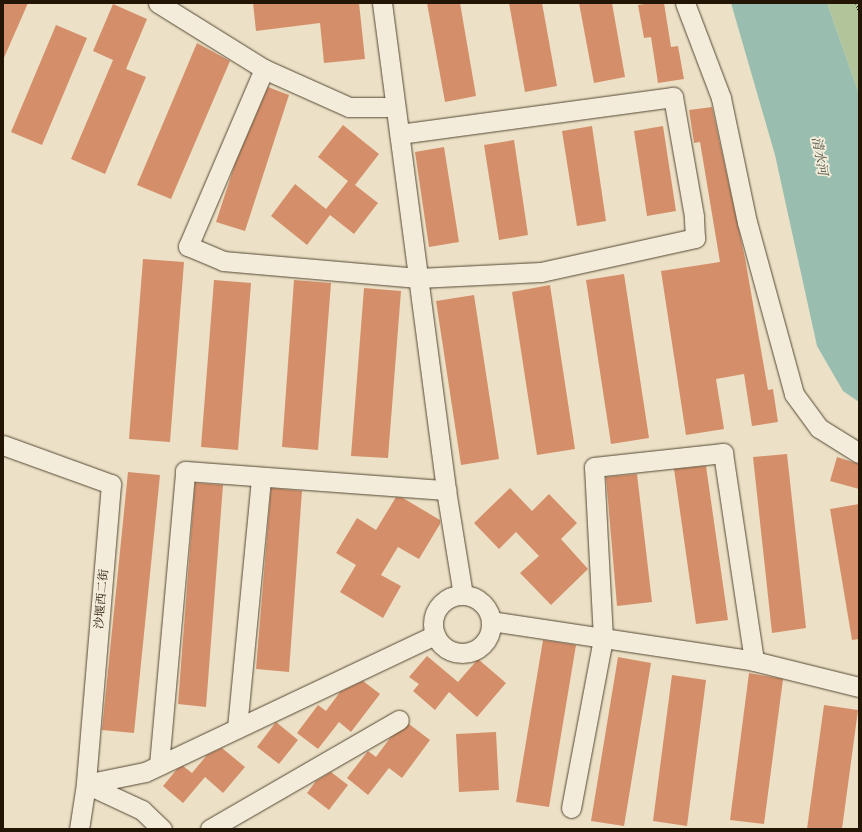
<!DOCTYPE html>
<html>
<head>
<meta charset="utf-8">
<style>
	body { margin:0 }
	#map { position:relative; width:862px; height:832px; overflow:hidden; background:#ece1c6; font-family:"IM FELL Great Primer","Noto Serif SC",serif }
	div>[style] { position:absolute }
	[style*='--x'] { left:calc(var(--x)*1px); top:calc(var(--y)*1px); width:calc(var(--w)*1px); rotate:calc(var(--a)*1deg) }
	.green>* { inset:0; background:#b2c49a }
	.water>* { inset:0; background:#99beb0 }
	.building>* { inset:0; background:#d48f6a }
	.path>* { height:2.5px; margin-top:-1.25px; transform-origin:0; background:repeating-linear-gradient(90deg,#231503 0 1px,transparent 0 3px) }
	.roads { filter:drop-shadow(0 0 1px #554834) drop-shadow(0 0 1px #554834) }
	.minor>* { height:19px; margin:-9.5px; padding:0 9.5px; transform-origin:9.5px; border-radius:9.5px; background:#f3ecda }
	.minor>.ring { margin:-9.5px; padding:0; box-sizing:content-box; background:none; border:19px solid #f3ecda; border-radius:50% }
	span { translate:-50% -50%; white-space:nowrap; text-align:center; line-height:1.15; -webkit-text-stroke:3.5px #f3ecda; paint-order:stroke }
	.street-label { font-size:12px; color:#231503 }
	.water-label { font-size:13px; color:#4c5040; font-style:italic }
	.frame { position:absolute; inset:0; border:4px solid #231503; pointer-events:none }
</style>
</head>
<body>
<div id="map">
	<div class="green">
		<i style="clip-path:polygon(827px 3px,859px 3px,859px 94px)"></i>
	</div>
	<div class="water">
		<i style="clip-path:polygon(731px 3px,827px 3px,859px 94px,859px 402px,843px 391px,817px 346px,775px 155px)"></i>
	</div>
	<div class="building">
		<i style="clip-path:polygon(3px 3px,28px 3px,3px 60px)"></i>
		<i style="clip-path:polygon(253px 3px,359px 3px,365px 59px,324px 63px,320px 23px,256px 31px)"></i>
		<i style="clip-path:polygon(427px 3px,460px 3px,476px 96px,445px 102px)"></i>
		<i style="clip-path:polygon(509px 3px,542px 3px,557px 86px,525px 92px)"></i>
		<i style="clip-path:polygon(579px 3px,612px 3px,625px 77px,594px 83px)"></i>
		<i style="clip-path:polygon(651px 3px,664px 3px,671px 47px,678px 46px,684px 79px,658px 83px,651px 37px,644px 38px,638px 5px)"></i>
		<i style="clip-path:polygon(113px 4px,147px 19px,126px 69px,146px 77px,105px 174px,71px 159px,113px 60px,93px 51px)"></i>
		<i style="clip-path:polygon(56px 25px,87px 38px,42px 145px,11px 132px)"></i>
		<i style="clip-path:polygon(197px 43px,230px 61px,171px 199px,137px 185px)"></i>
		<i style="clip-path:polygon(268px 87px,289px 95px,245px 231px,216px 222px,235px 164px)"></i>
		<i style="clip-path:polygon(712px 107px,745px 258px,768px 390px,773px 389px,778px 422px,752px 426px,744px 374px,716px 379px,724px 429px,686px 435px,661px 271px,720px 262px,700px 142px,694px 143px,689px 110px)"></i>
		<i style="clip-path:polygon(343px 125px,379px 154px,355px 185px,378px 203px,354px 234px,330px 215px,307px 245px,271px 216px,295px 184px,326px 209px,348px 181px,318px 157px)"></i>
		<i style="clip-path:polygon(592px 126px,606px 221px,577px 226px,562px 131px)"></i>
		<i style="clip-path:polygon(663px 126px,676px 211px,647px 216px,634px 131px)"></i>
		<i style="clip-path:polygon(514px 140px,528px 235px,499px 240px,484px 145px)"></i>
		<i style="clip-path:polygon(444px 147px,459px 242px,429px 247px,415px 152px)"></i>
		<i style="clip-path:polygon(143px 259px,184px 262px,170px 442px,129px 439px)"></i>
		<i style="clip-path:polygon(624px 274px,649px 438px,611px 444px,586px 280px)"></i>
		<i style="clip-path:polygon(214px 280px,251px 283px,238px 450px,201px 447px)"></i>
		<i style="clip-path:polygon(294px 280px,331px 283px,318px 450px,282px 447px)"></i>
		<i style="clip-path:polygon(550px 285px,575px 449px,537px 455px,512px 292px)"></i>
		<i style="clip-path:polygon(364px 288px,401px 291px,388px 458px,351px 456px)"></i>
		<i style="clip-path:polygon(474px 295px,499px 459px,461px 465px,436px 301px)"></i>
		<i style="clip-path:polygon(787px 454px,806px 628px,772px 633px,753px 457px)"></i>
		<i style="clip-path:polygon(837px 457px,859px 464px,859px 489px,830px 481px)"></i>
		<i style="clip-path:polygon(706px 466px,728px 620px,696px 624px,674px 469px)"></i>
		<i style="clip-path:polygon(128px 472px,160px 475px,134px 733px,102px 730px)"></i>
		<i style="clip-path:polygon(637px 474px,652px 602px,617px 606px,606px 477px)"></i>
		<i style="clip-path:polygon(195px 483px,223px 485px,206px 707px,178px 704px)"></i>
		<i style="clip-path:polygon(271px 488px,302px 491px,289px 672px,256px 669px)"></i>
		<i style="clip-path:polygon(510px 488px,532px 511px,549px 494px,577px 523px,561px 539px,588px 569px,551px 605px,520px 573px,539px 556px,516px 532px,499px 549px,474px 523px)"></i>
		<i style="clip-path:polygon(396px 497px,403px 498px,440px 520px,440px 524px,419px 559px,398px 547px,381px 575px,401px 586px,383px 618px,340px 592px,356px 565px,336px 553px,357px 518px,376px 530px)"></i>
		<i style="clip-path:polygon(859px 504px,859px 639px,852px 640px,830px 509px)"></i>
		<i style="clip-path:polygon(543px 640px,576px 645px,549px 807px,516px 802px)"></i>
		<i style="clip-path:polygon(427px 656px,458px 682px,478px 659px,506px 683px,477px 717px,449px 692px,435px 710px,413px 691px,419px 684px,409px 677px)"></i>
		<i style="clip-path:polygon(618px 657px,651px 663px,624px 826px,591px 821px)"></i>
		<i style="clip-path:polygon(749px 673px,783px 679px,764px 824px,730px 820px)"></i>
		<i style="clip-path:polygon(672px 675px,706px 680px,687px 826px,653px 821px)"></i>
		<i style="clip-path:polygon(363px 681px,380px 694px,351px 732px,339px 722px,318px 749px,297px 733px,318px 705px,326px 711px,340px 692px)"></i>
		<i style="clip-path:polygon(824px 705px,858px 710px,842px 829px,807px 829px)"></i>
		<i style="clip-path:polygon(276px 722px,298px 740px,279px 764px,257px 747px)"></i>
		<i style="clip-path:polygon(409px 724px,430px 740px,402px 778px,389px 768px,368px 795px,347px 778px,368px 751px,376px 757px,390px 738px)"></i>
		<i style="clip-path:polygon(496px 732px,499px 790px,459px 792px,456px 734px)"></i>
		<i style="clip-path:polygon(222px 748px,245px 767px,223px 793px,205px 777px,183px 803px,163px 786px,177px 769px,183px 766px,192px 773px,207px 755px)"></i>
		<i style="clip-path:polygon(331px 772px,348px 785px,329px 810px,307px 793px,316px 781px)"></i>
	</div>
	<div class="path">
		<i style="--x:857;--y:3;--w:7;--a:74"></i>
	</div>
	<div class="roads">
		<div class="minor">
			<i style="--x:158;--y:3;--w:125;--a:31.9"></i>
			<i style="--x:264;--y:69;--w:93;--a:24.1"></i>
			<i style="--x:349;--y:107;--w:46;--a:0"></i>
			<i style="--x:382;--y:3;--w:491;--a:82.5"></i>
			<i style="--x:446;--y:490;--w:106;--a:80.8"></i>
			<i style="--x:685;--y:3;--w:102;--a:69.2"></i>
			<i style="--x:721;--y:98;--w:127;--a:78.2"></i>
			<i style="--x:747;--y:222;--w:178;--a:74.7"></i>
			<i style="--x:794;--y:394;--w:42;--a:53.7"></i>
			<i style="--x:819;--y:428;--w:47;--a:32"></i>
			<i style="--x:264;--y:69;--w:193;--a:113.2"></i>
			<i style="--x:188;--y:246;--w:38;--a:23"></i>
			<i style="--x:223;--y:261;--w:196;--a:5"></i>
			<i style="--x:418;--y:278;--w:123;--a:-2.8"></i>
			<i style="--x:541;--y:272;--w:158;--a:-12.4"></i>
			<i style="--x:695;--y:238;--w:22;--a:-93"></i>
			<i style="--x:694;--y:216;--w:121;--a:-100"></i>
			<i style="--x:673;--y:97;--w:276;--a:172.3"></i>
			<i style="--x:3;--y:445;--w:115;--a:19.9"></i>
			<i style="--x:111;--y:484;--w:301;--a:94.8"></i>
			<i style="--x:86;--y:784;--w:46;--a:98.8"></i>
			<i class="ring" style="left:433px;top:595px;width:39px;height:39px"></i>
			<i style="--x:491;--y:621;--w:266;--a:8.6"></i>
			<i style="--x:754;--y:661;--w:108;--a:13.9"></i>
			<i style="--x:237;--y:728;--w:252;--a:-84.5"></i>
			<i style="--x:159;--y:765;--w:295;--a:-84.9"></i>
			<i style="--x:185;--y:471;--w:262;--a:4.2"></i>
			<i style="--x:86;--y:784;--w:60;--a:-11.5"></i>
			<i style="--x:145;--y:772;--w:321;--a:-25.3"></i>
			<i style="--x:86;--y:784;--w:62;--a:24.9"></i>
			<i style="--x:142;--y:810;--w:28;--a:44"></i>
			<i style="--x:571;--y:808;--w:173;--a:-79.3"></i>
			<i style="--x:603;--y:638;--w:171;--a:-93"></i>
			<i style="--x:594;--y:467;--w:130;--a:-6.2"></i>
			<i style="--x:723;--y:453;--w:210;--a:81.5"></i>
			<i style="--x:210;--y:829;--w:218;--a:-30"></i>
		</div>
	</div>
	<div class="street-label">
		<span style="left:102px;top:599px;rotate:-85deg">沙堰西二街</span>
	</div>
	<div class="water-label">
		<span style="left:819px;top:156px;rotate:80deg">清水河</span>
	</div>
	<div class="frame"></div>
</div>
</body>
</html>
